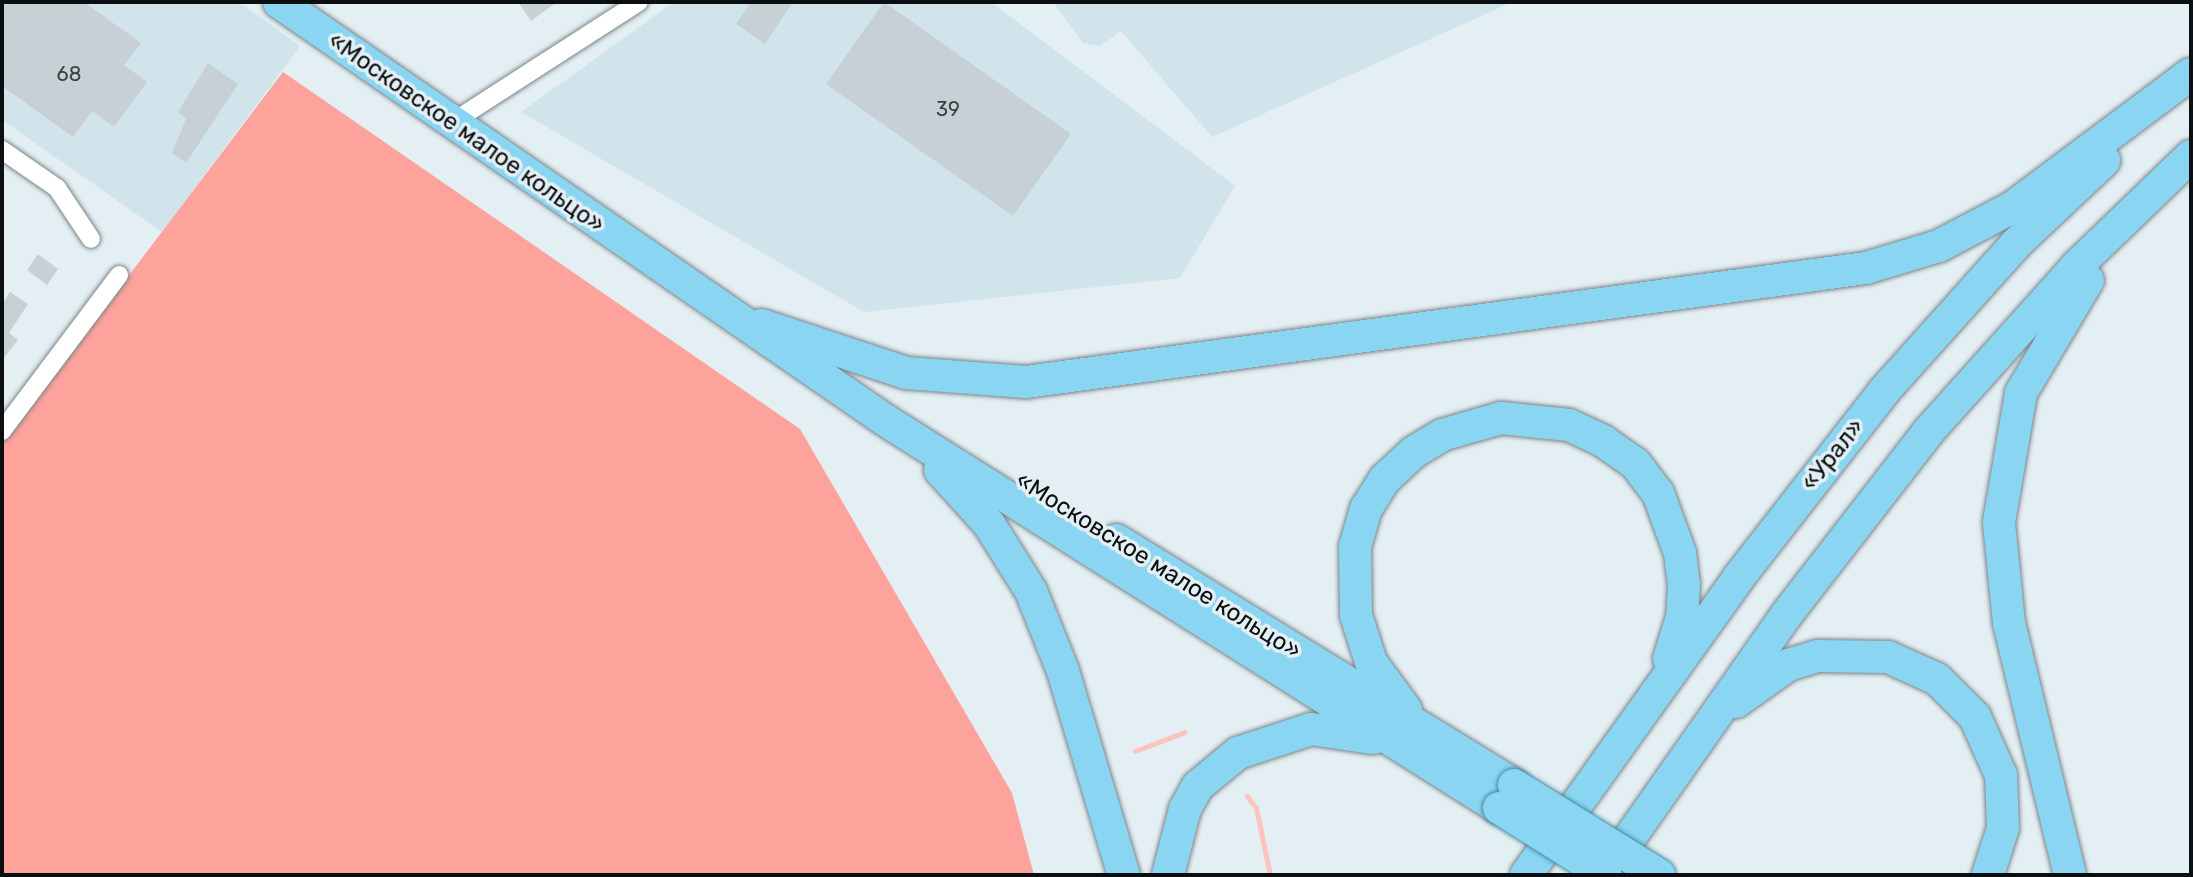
<!DOCTYPE html>
<html>
<head>
<meta charset="utf-8">
<style>
	body { margin:0 }
	#map { position:relative; width:2193px; height:877px; overflow:hidden; background:#e4eff3; font-family:Rubik,sans-serif }
	div>[style] { position:absolute }
	[style*='--x'] { left:calc(var(--x)*1px); top:calc(var(--y)*1px); width:calc(var(--w)*1px); rotate:calc(var(--a)*1deg) }
	.built>* { inset:0; background:#d1e4eb }
	.green>* { inset:0; background:#fea29c }
	.stream>* { height:5px; margin:-2.5px; padding:0 2.5px; transform-origin:2.5px; border-radius:2.5px; background:#fdc3be }
	.building>* { inset:0; background:#c7d1d5 }
	.roads { filter:drop-shadow(0 0 2px #7c8589) drop-shadow(0 0 2px #7c8589) }
	.minor>* { height:18px; margin:-9px; padding:0 9px; transform-origin:9px; border-radius:9px; background:#fff }
	.trunk>* { height:32px; margin:-16px; padding:0 16px; transform-origin:16px; border-radius:16px; background:#8ad6f2 }
	.bridges { filter:drop-shadow(0 0 2px #4a8aa1) drop-shadow(0 0 2px #4a8aa1) }
	.trunk-bridge>* { height:32px; margin:-16px; padding:0 16px; transform-origin:16px; border-radius:16px; background:#8ad6f2 }
	span { translate:-50% -50%; white-space:nowrap; text-align:center; line-height:1.15; -webkit-text-stroke:7px #e4eff3; paint-order:stroke }
	.number-label { font-size:20px; color:#3b4042 }
	.number-label span { -webkit-text-stroke-width:0 }
	.street-label { font-size:24px; color:#0c0f11 }
	.frame { position:absolute; inset:0; border:4px solid #0c0f11; pointer-events:none }
</style>
</head>
<body>
<div id="map">
	<div class="built">
		<i style="clip-path:polygon(2px 2px,239px 2px,300px 46px,162px 232px,2px 120px)"></i>
		<i style="clip-path:polygon(674px 2px,991px 2px,1235px 186px,1180px 278px,864px 312px,521px 112px)"></i>
		<i style="clip-path:polygon(1053px 2px,1504px 2px,1506px 5px,1212px 137px,1121px 31px,1100px 46px,1083px 43px)"></i>
	</div>
	<div class="green">
		<i style="clip-path:polygon(283px 72px,800px 429px,1012px 793px,1034px 875px,2px 875px,2px 443px)"></i>
	</div>
	<div class="stream">
		<i style="--x:1135;--y:751;--w:53;--a:-20.8"></i>
		<i style="--x:1247;--y:796;--w:15;--a:53"></i>
		<i style="--x:1256;--y:808;--w:68;--a:78.2"></i>
	</div>
	<div class="building">
		<i style="clip-path:polygon(2px 2px,84px 2px,141px 43px,124px 65px,147px 82px,114px 127px,92px 111px,73px 137px,2px 86px)"></i>
		<i style="clip-path:polygon(518px 2px,557px 2px,531px 21px)"></i>
		<i style="clip-path:polygon(751px 2px,793px 2px,765px 44px,736px 24px)"></i>
		<i style="clip-path:polygon(884px 2px,1071px 134px,1013px 216px,826px 84px)"></i>
		<i style="clip-path:polygon(208px 63px,238px 84px,186px 163px,172px 153px,186px 119px,178px 112px)"></i>
		<i style="clip-path:polygon(38px 254px,58px 269px,47px 285px,27px 270px)"></i>
		<i style="clip-path:polygon(10px 292px,28px 304px,9px 333px,18px 340px,2px 360px,2px 305px)"></i>
	</div>
	<div class="roads">
		<div class="minor">
			<i style="--x:448;--y:125;--w:227;--a:-32.8"></i>
			<i style="--x:2;--y:150;--w:67;--a:34.6"></i>
			<i style="--x:57;--y:188;--w:61;--a:56.3"></i>
			<i style="--x:2;--y:431;--w:195;--a:-53.1"></i>
		</div>
		<div class="trunk">
			<i style="--x:279;--y:2;--w:736;--a:34.6"></i>
			<i style="--x:885;--y:420;--w:726;--a:32.29"></i>
			<i style="--x:761;--y:325;--w:153;--a:18.3"></i>
			<i style="--x:906;--y:373;--w:120;--a:4.3"></i>
			<i style="--x:1026;--y:382;--w:848;--a:-7.73"></i>
			<i style="--x:1866;--y:268;--w:76;--a:-16.8"></i>
			<i style="--x:1939;--y:246;--w:84;--a:-27.8"></i>
			<i style="--x:2013;--y:207;--w:222;--a:-36.8"></i>
			<i style="--x:940;--y:470;--w:73;--a:47.8"></i>
			<i style="--x:989;--y:524;--w:79;--a:57.9"></i>
			<i style="--x:1031;--y:591;--w:86;--a:68.2"></i>
			<i style="--x:1063;--y:671;--w:213;--a:73.4"></i>
			<i style="--x:1116;--y:540;--w:467;--a:31.6"></i>
			<i style="--x:1736;--y:702;--w:64;--a:-35.4"></i>
			<i style="--x:1788;--y:665;--w:31;--a:-17"></i>
			<i style="--x:1818;--y:656;--w:70;--a:0.8"></i>
			<i style="--x:1888;--y:657;--w:54;--a:24.2"></i>
			<i style="--x:1937;--y:679;--w:54;--a:45"></i>
			<i style="--x:1975;--y:717;--w:64;--a:65.9"></i>
			<i style="--x:2001;--y:775;--w:53;--a:87.8"></i>
			<i style="--x:2003;--y:828;--w:49;--a:107.7"></i>
			<i style="--x:1406;--y:710;--w:59;--a:-126.1"></i>
			<i style="--x:1371;--y:662;--w:49;--a:-107.7"></i>
			<i style="--x:1356;--y:615;--w:68;--a:-90.8"></i>
			<i style="--x:1355;--y:547;--w:40;--a:-74"></i>
			<i style="--x:1366;--y:509;--w:36;--a:-58"></i>
			<i style="--x:1385;--y:479;--w:40;--a:-43"></i>
			<i style="--x:1414;--y:452;--w:33;--a:-31"></i>
			<i style="--x:1442;--y:435;--w:61;--a:-16.1"></i>
			<i style="--x:1501;--y:418;--w:68;--a:5.9"></i>
			<i style="--x:1569;--y:425;--w:38;--a:25"></i>
			<i style="--x:1603;--y:441;--w:39;--a:35"></i>
			<i style="--x:1635;--y:463;--w:38;--a:53"></i>
			<i style="--x:1658;--y:493;--w:64;--a:69.9"></i>
			<i style="--x:1680;--y:553;--w:31;--a:83"></i>
			<i style="--x:1684;--y:584;--w:33;--a:93"></i>
			<i style="--x:1682;--y:617;--w:44;--a:107.2"></i>
			<i style="--x:1605;--y:873;--w:317;--a:-54.9"></i>
			<i style="--x:1787;--y:614;--w:230;--a:-52.2"></i>
			<i style="--x:1928;--y:432;--w:222;--a:-48.1"></i>
			<i style="--x:2076;--y:267;--w:160;--a:-44"></i>
			<i style="--x:1168;--y:875;--w:68;--a:-75.6"></i>
			<i style="--x:1185;--y:809;--w:26;--a:-61"></i>
			<i style="--x:1198;--y:786;--w:52;--a:-39.5"></i>
			<i style="--x:1238;--y:753;--w:77;--a:-18.2"></i>
			<i style="--x:1311;--y:729;--w:63;--a:8.3"></i>
			<i style="--x:1526;--y:875;--w:366;--a:-54.4"></i>
			<i style="--x:1739;--y:577;--w:237;--a:-52"></i>
			<i style="--x:1885;--y:390;--w:198;--a:-48.1"></i>
			<i style="--x:2017;--y:243;--w:120;--a:-43.3"></i>
			<i style="--x:2070;--y:875;--w:259;--a:-103.6"></i>
			<i style="--x:2009;--y:623;--w:101;--a:-95.7"></i>
			<i style="--x:1999;--y:522;--w:131;--a:-80.3"></i>
			<i style="--x:2021;--y:393;--w:131;--a:-59.3"></i>
		</div>
	</div>
	<div class="bridges">
		<div class="trunk-bridge">
			<i style="--x:1514;--y:785;--w:171;--a:31.8"></i>
			<i style="--x:1499;--y:808;--w:126;--a:32.1"></i>
		</div>
	</div>
	<div class="number-label">
		<span style="left:69px;top:74px">68</span>
		<span style="left:948px;top:109px">39</span>
	</div>
	<div class="street-label">
		<span style="left:466px;top:133px;rotate:35deg">«Московское малое кольцо»</span>
		<span style="left:1833px;top:455px;rotate:-51deg">«Урал»</span>
		<span style="left:1158px;top:566px;rotate:32deg">«Московское малое кольцо»</span>
	</div>
	<div class="frame"></div>
</div>
</body>
</html>
